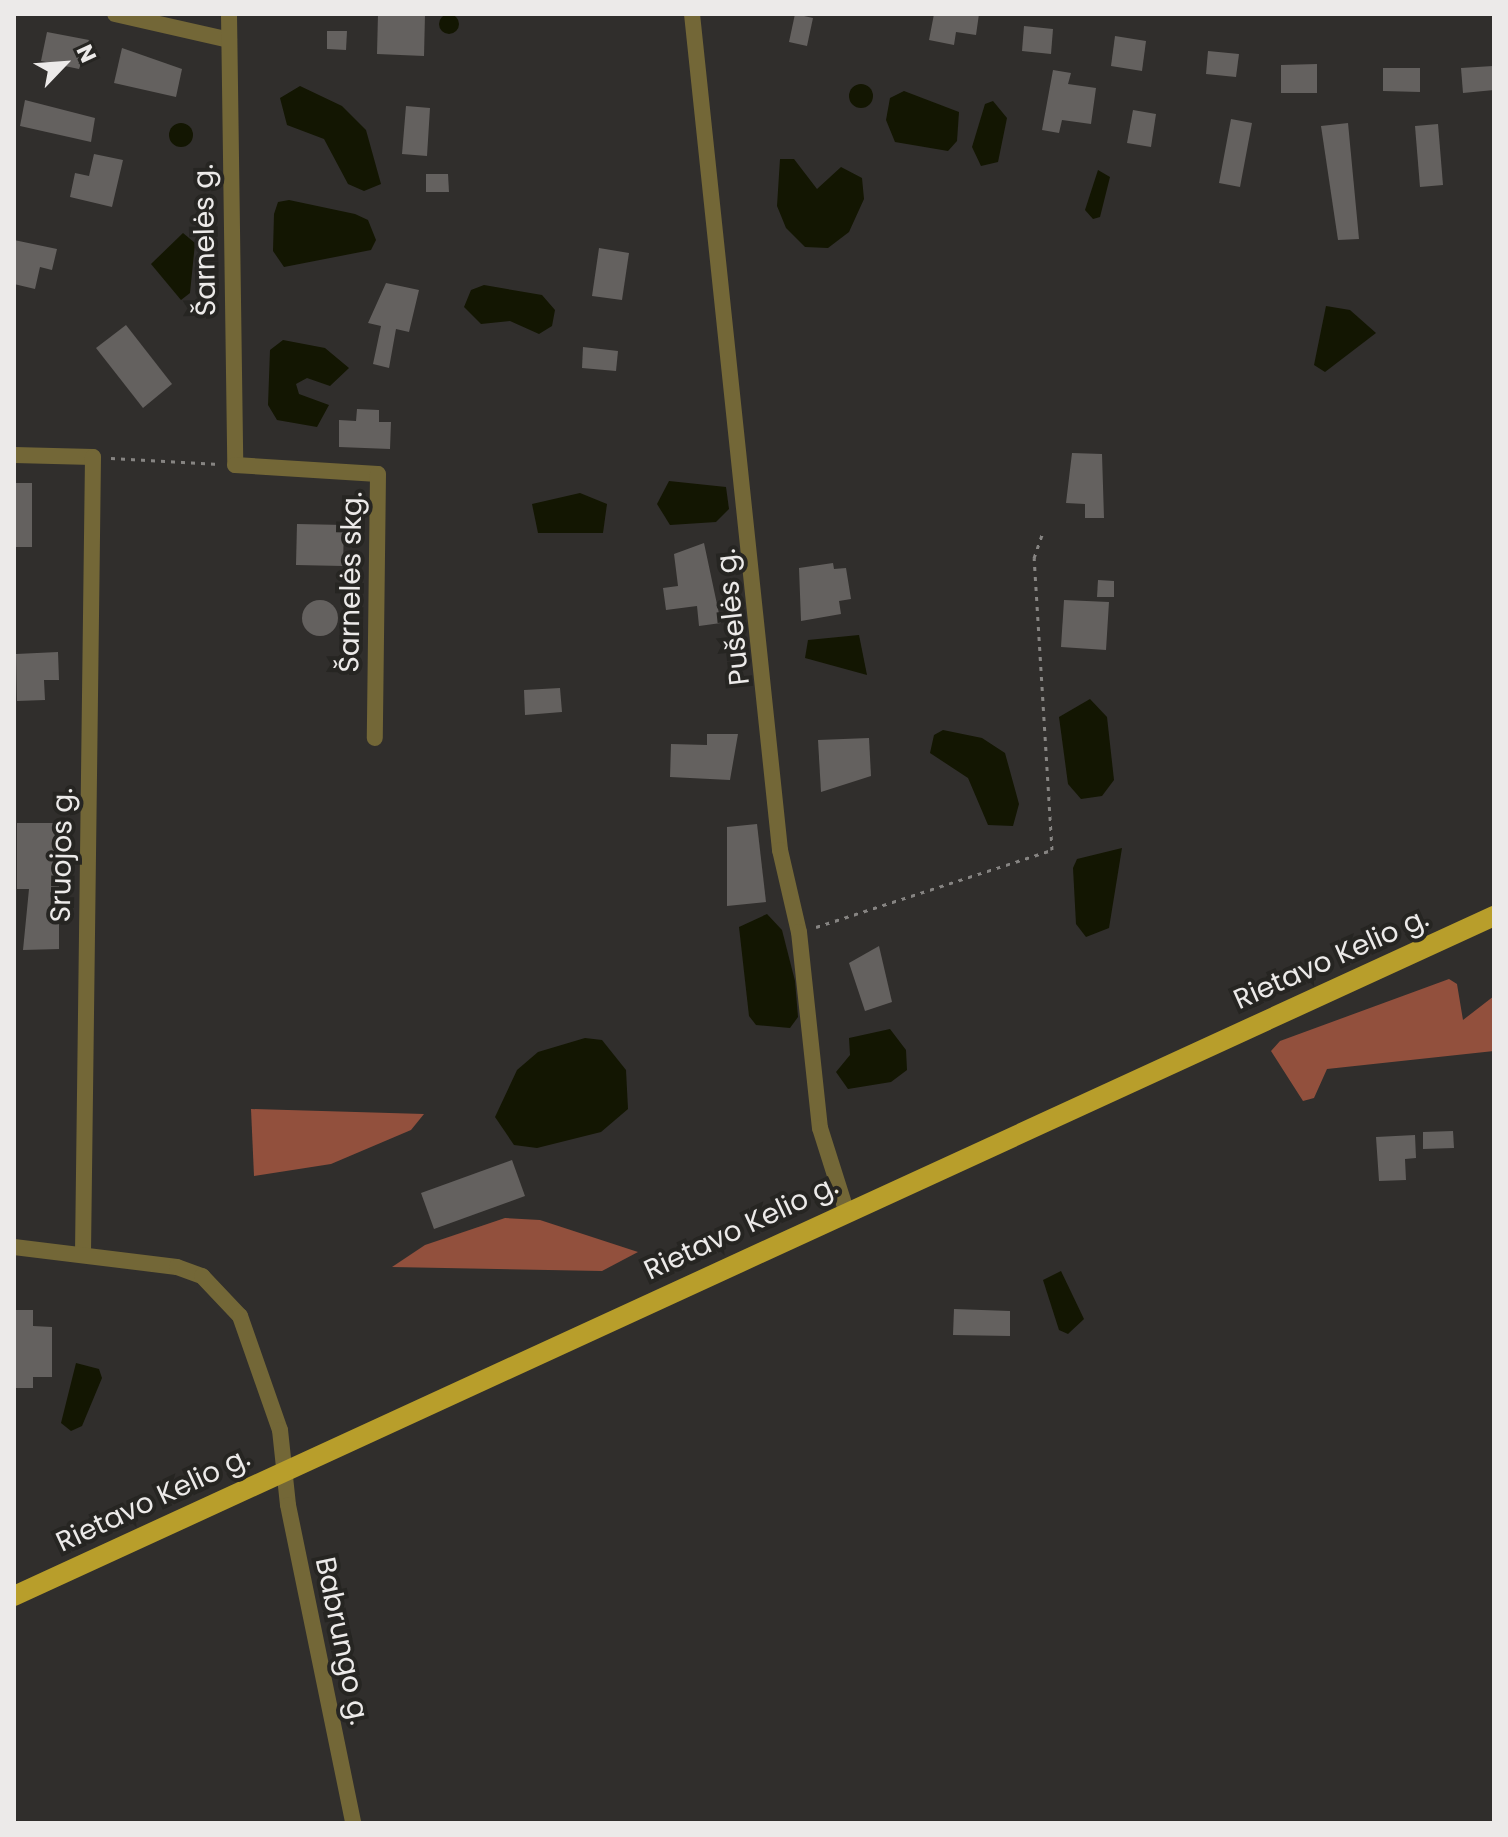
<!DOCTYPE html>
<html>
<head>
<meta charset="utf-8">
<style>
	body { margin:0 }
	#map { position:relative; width:1508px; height:1837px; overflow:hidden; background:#302e2c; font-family:Poppins,sans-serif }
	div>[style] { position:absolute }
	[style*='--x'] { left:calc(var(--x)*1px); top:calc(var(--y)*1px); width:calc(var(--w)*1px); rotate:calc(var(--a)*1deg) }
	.forest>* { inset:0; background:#92503d }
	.water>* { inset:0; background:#131602 }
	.round { border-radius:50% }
	.building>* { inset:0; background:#64615f }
	.path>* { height:3px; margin-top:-1.5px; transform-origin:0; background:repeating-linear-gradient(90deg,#868482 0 4px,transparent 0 10px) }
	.street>* { height:16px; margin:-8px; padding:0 8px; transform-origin:8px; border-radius:8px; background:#736737 }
	.primary>* { height:20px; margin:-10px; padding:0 10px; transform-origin:10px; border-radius:10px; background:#b89e2b }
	span { translate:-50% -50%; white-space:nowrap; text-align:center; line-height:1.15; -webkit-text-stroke:8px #262522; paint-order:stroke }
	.street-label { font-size:28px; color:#eceae9 }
	.frame { position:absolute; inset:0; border:16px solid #eceae9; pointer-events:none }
	.north { position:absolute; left:24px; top:24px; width:80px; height:80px; -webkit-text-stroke:6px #262522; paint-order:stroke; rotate:65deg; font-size:22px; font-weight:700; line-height:32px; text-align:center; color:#eceae9 }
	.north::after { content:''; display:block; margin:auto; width:28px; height:36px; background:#eceae9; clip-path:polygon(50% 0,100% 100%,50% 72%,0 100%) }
</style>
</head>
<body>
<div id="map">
	<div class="forest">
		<i style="clip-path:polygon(1449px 979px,1457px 984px,1463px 1020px,1494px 996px,1494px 1051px,1327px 1069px,1314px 1098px,1303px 1101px,1271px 1051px,1280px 1041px)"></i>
		<i style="clip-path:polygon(251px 1109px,424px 1114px,411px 1130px,331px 1164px,254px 1176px)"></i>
		<i style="clip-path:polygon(505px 1218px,540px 1220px,638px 1252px,602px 1271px,392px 1267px,425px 1245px)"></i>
	</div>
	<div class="water">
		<i class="round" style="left:439px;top:14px;width:20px;height:20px"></i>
		<i class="round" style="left:849px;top:84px;width:24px;height:24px"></i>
		<i style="clip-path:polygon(300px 86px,342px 106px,366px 130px,381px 184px,364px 191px,348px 184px,324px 139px,287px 125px,280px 98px)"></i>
		<i style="clip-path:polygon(904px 91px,959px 112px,957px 141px,948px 151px,895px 142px,886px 120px,890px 98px)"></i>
		<i style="clip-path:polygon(993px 101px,1007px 118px,998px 162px,981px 166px,972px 147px,985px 104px)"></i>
		<i class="round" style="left:169px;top:123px;width:24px;height:24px"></i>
		<i style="clip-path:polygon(780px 159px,794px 159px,817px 189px,841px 167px,862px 178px,864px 199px,849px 232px,828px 248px,805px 247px,786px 228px,777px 206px)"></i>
		<i style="clip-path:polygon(1098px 170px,1110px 177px,1100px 217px,1093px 219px,1085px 210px)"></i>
		<i style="clip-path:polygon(289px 200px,355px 214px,368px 220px,376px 240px,371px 250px,284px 267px,273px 251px,274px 214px,278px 202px)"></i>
		<i style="clip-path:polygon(183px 233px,195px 243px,190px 293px,181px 300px,151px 264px)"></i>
		<i style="clip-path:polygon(484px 285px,542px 295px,555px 310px,552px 326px,539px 334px,510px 321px,481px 324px,464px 307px,471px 290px)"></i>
		<i style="clip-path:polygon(1326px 306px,1350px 310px,1376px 333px,1325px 372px,1314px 365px)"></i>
		<i style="clip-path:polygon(283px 340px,325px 348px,349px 368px,330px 386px,307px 378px,296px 384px,299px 394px,329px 405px,317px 427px,277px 420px,268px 405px,270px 350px)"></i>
		<i style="clip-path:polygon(669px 481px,726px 487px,729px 509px,716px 522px,670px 525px,657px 504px)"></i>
		<i style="clip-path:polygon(580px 493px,607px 504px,603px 533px,538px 533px,532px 504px)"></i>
		<i style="clip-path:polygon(859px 635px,867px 675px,805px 658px,808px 640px)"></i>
		<i style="clip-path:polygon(1090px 699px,1107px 717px,1114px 780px,1102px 796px,1081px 799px,1068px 784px,1059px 717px)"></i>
		<i style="clip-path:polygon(943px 730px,982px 738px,1005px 753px,1019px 804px,1013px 826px,988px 825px,968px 778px,930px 753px,934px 735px)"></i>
		<i style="clip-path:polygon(1122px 848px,1109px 928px,1086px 937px,1076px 924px,1073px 868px,1077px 859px)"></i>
		<i style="clip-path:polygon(767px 914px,782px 930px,795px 981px,798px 1017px,790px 1028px,756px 1025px,749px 1016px,739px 927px)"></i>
		<i style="clip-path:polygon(890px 1029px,906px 1050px,907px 1070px,891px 1082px,848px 1089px,836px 1072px,850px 1055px,849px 1038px)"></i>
		<i style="clip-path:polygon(585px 1038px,602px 1040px,626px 1070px,628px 1109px,601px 1132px,537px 1148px,514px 1145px,495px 1117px,517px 1070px,538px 1052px)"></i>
		<i style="clip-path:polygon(1061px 1271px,1084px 1319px,1068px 1334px,1059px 1330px,1043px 1280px)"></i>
		<i style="clip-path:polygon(76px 1363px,99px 1369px,102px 1378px,82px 1426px,71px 1431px,61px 1423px)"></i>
	</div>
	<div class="building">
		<i style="clip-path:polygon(378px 14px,425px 14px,424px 56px,377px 54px)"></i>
		<i style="clip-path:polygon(795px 14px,813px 18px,807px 46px,789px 42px)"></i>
		<i style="clip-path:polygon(934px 14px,979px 14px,976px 35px,956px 32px,954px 45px,929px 40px)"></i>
		<i style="clip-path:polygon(1024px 26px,1053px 29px,1051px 54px,1022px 51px)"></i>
		<i style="clip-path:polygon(327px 31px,347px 31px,346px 50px,327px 49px)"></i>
		<i style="clip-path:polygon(47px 32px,89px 40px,79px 69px,41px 61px)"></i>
		<i style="clip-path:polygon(1115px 36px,1146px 41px,1142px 71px,1111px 66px)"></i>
		<i style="clip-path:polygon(122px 48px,182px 69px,176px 97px,114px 83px)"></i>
		<i style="clip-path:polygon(1208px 51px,1239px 54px,1236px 77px,1206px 74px)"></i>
		<i style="clip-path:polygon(1317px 64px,1317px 93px,1281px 93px,1281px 65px)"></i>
		<i style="clip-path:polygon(1493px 66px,1494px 90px,1463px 93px,1461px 68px)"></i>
		<i style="clip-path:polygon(1383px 68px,1420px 68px,1420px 92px,1383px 91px)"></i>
		<i style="clip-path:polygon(1053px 70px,1071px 73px,1068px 84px,1096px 88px,1091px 124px,1062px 120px,1059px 133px,1042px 130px)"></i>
		<i style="clip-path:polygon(25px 100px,95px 118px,91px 142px,20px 126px)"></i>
		<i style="clip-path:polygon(406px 106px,430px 108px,427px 156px,402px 154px)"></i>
		<i style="clip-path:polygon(1133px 110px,1156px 114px,1151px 147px,1127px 143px)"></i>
		<i style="clip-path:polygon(1231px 119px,1252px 123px,1240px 187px,1219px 183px)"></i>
		<i style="clip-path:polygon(1348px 123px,1359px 239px,1338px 240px,1321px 126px)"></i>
		<i style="clip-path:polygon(1438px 124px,1443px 185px,1420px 187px,1415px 126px)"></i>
		<i style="clip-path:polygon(94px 154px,123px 160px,112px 207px,70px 197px,75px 173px,89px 176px)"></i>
		<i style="clip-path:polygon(426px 174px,448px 174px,449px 192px,426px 192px)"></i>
		<i style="clip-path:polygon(14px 240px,57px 249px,52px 270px,40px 267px,35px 289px,14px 284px)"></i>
		<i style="clip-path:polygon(599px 248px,629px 253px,622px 300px,592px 296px)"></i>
		<i style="clip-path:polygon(386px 283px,419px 290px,409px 332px,396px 329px,389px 368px,373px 364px,381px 326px,368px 323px)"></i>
		<i style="clip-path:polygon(126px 325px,172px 384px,143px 408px,96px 348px)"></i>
		<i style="clip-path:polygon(583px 347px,618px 351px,616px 371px,582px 368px)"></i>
		<i style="clip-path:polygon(357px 409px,379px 410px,379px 422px,391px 422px,390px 449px,339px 447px,339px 420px,356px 421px)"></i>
		<i style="clip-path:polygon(1072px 453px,1102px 454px,1104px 518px,1085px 518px,1085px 504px,1066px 503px)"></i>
		<i style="clip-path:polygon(14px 483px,32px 483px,32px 547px,14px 547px)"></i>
		<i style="clip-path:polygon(297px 524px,344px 525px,343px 566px,296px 565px)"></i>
		<i style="clip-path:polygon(704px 543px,721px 623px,699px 626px,697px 606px,666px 610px,663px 588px,678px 586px,674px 554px)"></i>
		<i style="clip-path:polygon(833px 563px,834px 569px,846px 568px,851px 599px,839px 601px,841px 614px,801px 621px,799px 568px)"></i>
		<i style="clip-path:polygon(1098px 580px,1114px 581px,1114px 597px,1097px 597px)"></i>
		<i class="round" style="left:302px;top:600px;width:36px;height:36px"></i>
		<i style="clip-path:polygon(1064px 600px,1109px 602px,1106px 650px,1061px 647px)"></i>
		<i style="clip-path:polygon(58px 652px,59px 680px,44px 680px,45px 700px,17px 701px,16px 654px)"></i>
		<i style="clip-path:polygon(560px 688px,562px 712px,525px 715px,524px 690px)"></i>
		<i style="clip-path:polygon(707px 734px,738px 734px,730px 780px,670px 777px,671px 744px,707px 745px)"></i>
		<i style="clip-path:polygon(869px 738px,871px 776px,821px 792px,818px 740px)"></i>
		<i style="clip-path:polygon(17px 823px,59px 823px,59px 949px,23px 950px,29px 889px,17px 889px)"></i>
		<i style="clip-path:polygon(757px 824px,766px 902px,727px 906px,727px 827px)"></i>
		<i style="clip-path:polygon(879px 946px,892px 1002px,865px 1011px,849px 963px)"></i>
		<i style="clip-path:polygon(1453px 1131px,1454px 1148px,1423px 1149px,1423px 1132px)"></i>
		<i style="clip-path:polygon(1415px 1135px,1416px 1158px,1405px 1159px,1406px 1180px,1379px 1181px,1376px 1137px)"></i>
		<i style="clip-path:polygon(512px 1160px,525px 1196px,434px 1229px,421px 1193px)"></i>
		<i style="clip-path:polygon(954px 1309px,1010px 1311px,1010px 1336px,953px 1335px)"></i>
		<i style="clip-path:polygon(14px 1310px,33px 1310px,33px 1326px,52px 1327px,52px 1377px,33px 1377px,33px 1388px,14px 1388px)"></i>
	</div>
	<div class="path">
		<i style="--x:111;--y:458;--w:108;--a:3.2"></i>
		<i style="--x:816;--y:927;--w:248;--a:-18.1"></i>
		<i style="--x:1052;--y:850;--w:293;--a:-93.5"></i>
		<i style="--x:1034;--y:558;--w:28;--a:-71"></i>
	</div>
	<div class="street">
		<i style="--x:115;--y:14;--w:117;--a:12.8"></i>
		<i style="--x:229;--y:14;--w:451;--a:89.2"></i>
		<i style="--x:235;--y:465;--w:143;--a:3.6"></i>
		<i style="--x:378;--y:474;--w:264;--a:90.7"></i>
		<i style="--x:692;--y:14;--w:841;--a:83.99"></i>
		<i style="--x:780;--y:850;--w:84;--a:77"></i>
		<i style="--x:799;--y:932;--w:197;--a:83.9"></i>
		<i style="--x:820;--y:1128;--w:86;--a:72.4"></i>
		<i style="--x:14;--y:455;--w:79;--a:1.5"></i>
		<i style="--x:93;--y:457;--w:797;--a:90.72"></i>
		<i style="--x:14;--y:1247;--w:164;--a:7"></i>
		<i style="--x:177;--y:1267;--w:27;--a:20"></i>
		<i style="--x:202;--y:1276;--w:55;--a:46.5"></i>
		<i style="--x:240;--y:1316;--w:121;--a:70.7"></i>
		<i style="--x:280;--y:1430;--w:75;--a:83.9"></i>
		<i style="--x:288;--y:1505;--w:325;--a:78.4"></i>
	</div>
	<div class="primary">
		<i style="--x:14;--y:1596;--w:1629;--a:-24.68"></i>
	</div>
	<div class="street-label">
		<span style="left:205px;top:240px;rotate:-91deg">Šarnelės g.</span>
		<span style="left:351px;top:582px;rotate:-89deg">Šarnelės skg.</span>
		<span style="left:733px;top:617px;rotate:-96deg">Pušelės g.</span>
		<span style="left:62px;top:855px;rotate:-89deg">Sruojos g.</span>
		<span style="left:1331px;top:959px;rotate:-24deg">Rietavo Kelio g.</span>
		<span style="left:741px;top:1228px;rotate:-25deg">Rietavo Kelio g.</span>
		<span style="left:153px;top:1500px;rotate:-25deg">Rietavo Kelio g.</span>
		<span style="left:342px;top:1641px;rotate:78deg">Babrungo g.</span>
	</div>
	<div class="frame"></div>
	<div class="north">N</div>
</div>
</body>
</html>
